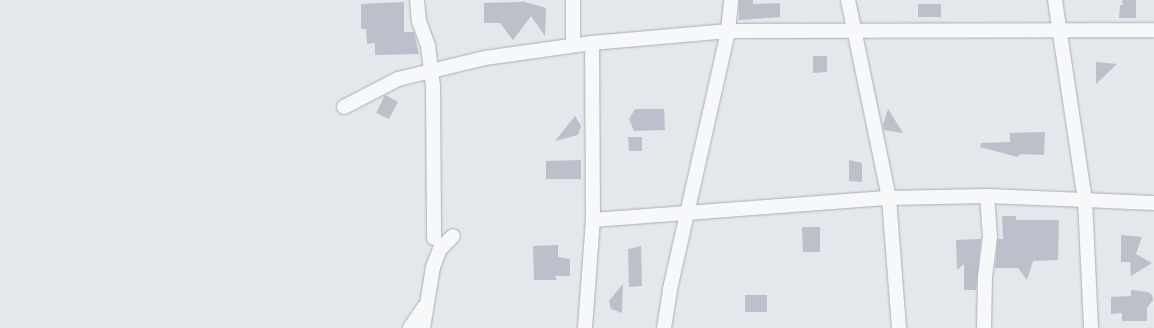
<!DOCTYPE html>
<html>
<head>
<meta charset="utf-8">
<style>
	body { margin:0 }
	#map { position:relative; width:1154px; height:328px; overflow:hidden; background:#e4e7ec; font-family:"Titillium Web",sans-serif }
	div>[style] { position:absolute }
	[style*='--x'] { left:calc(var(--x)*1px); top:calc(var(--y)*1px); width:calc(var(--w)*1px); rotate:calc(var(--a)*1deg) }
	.building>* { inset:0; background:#bbc0ca }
	.roads { filter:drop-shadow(0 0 1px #a9aeb7) drop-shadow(0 0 1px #a9aeb7) }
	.street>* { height:14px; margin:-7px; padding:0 7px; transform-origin:7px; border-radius:7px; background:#f7f8fa }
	span { translate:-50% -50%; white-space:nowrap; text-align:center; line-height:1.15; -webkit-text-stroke:3.5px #f4f6f9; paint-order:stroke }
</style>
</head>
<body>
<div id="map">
	<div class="building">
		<i style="clip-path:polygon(739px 0,753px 0,753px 4px,780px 3px,780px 17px,739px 20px)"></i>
		<i style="clip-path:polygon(1122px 0,1136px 0,1136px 18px,1119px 18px,1120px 5px,1123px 5px)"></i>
		<i style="clip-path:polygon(521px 1px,546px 8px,545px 36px,531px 16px,513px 40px,500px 23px,484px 23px,484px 3px,522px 2px)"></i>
		<i style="clip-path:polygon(404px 2px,404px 32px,414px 32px,419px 54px,375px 55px,375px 43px,367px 44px,366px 29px,361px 29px,361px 4px)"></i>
		<i style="clip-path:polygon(918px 4px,941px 4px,941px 17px,918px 17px)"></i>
		<i style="clip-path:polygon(813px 56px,827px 56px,827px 72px,813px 73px)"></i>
		<i style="clip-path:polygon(1096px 62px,1117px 64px,1096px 84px)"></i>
		<i style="clip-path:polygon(385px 95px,398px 102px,389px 119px,376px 113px)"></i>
		<i style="clip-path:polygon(635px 109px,664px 109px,665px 130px,634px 131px,629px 119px)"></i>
		<i style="clip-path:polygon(888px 109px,903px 133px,884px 130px,883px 125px)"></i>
		<i style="clip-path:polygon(575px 116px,581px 126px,578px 135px,555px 141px)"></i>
		<i style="clip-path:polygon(1045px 132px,1044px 155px,1021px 154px,1017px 157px,980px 147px,981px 143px,1010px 142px,1010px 133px)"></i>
		<i style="clip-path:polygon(628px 137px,642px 137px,642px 151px,629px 151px)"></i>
		<i style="clip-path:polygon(581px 160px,581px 179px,546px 179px,546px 161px)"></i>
		<i style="clip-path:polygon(849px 160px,862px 163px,862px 182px,849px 181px)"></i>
		<i style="clip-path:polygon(1002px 216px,1016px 216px,1016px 220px,1059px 220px,1058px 260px,1033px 261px,1027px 280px,1018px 268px,995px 268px,998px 239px,1003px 239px)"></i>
		<i style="clip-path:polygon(802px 227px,820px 227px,820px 252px,803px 252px)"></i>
		<i style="clip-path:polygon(1121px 235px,1142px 237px,1136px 254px,1152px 263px,1131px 276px,1130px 262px,1121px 262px)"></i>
		<i style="clip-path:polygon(981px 239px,976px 290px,964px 290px,964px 264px,957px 270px,956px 240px)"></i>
		<i style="clip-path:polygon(558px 245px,558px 257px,570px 259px,570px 276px,555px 276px,557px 280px,534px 280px,533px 246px)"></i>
		<i style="clip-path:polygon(641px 246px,642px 286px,629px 287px,628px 249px)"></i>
		<i style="clip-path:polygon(623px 284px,622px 313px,611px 309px,609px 301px)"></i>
		<i style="clip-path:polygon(1131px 290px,1148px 292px,1152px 295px,1153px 300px,1147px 308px,1147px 321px,1122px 321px,1122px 313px,1111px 314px,1111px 297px,1131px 296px)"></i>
		<i style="clip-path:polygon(745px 295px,767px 295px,767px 312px,745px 312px)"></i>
	</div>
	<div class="roads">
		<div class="street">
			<i style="--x:417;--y:0;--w:21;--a:85"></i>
			<i style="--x:419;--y:21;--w:27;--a:70"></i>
			<i style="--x:428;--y:46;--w:39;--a:83"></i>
			<i style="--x:433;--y:85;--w:153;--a:89.6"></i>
			<i style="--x:848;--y:0;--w:202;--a:78.3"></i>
			<i style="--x:889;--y:198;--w:130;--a:85.6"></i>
			<i style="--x:1055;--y:0;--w:202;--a:81.5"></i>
			<i style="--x:1085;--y:200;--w:128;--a:87.3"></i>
			<i style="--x:573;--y:45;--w:45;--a:-90"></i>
			<i style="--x:344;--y:107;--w:61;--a:-27.4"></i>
			<i style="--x:398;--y:79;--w:89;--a:-13.6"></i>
			<i style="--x:485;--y:58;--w:108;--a:-8"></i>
			<i style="--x:592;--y:43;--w:137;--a:-5"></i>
			<i style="--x:728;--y:31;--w:426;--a:-0.1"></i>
			<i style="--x:593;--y:220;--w:297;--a:-4.3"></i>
			<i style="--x:889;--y:198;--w:98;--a:-1.2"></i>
			<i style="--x:987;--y:196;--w:167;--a:2.4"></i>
			<i style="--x:410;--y:328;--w:25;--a:-56"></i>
			<i style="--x:423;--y:328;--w:62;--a:-80.7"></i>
			<i style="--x:433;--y:267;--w:19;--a:-69"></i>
			<i style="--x:440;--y:249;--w:18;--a:-45"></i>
			<i style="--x:585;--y:328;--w:108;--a:-85.8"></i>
			<i style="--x:593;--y:220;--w:177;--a:-90.3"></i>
			<i style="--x:664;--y:328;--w:39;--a:-81"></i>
			<i style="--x:670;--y:289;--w:264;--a:-77.3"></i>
			<i style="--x:728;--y:31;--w:31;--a:-84"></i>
			<i style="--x:984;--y:328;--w:51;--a:-88.9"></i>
			<i style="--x:985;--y:277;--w:40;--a:-82.9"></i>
			<i style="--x:990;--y:237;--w:41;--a:-94.2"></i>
		</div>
	</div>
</div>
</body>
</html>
